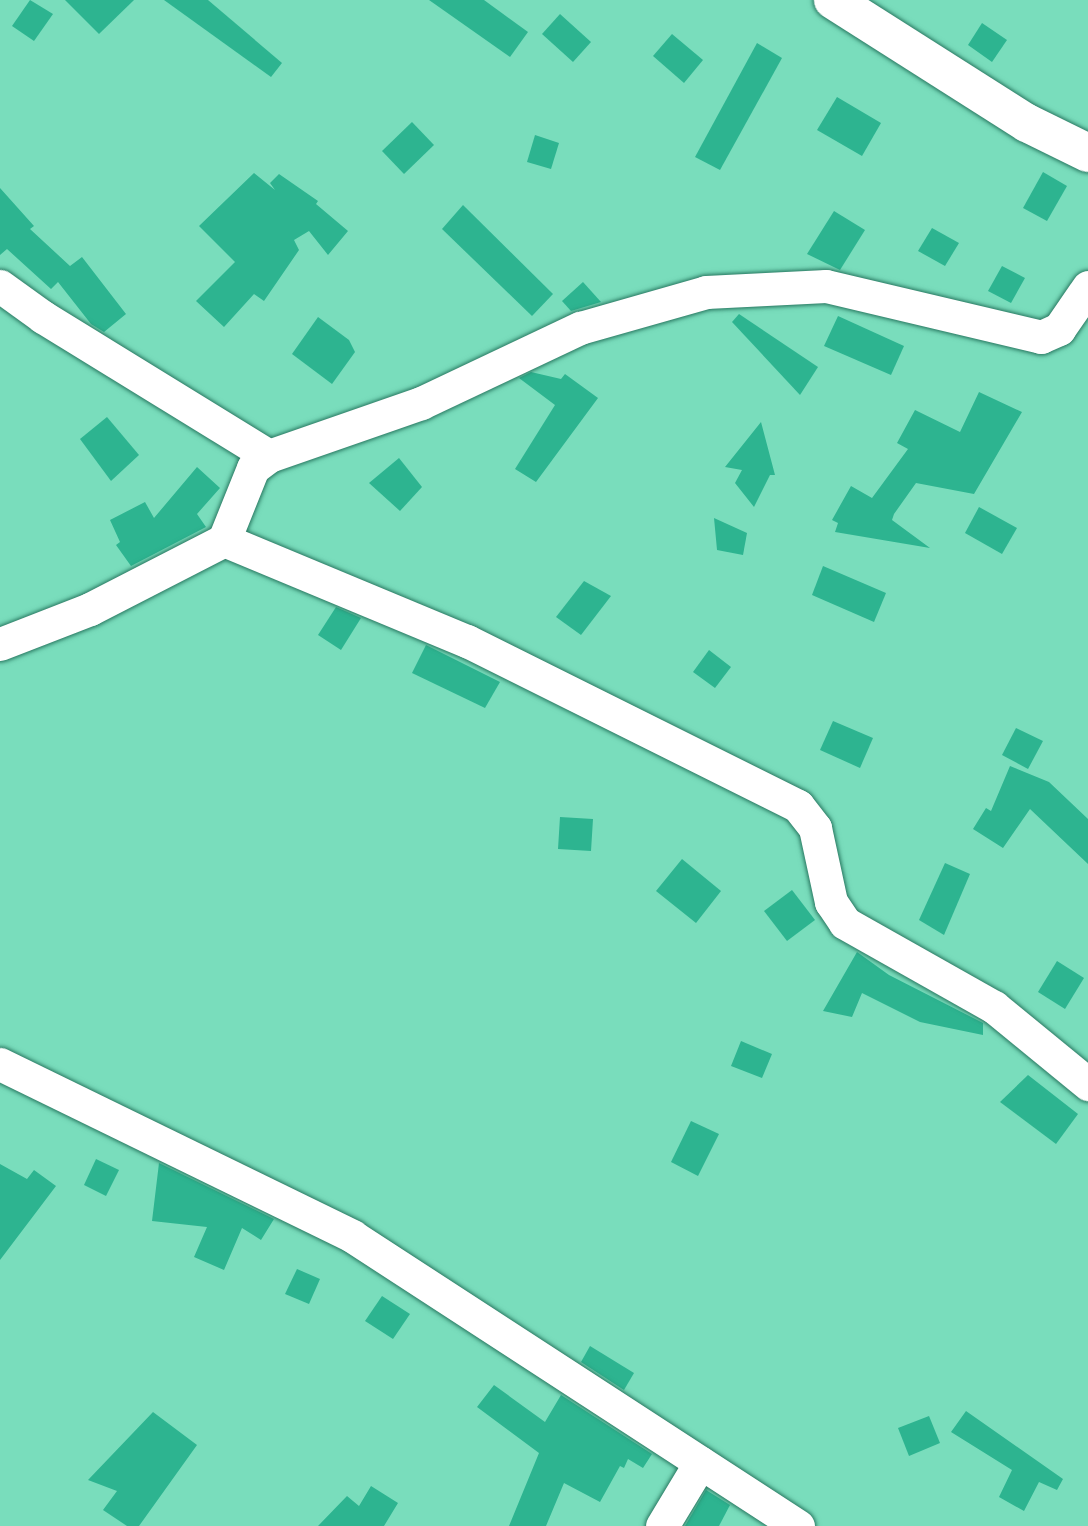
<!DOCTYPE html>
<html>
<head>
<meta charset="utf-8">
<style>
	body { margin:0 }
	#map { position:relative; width:1088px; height:1526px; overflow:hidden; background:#79ddbc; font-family:Arial,sans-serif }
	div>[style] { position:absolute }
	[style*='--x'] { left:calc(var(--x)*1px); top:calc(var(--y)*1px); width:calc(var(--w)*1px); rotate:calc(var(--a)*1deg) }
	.building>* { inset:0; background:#2db490 }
	.roads { filter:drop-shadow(0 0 2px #297861) drop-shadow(0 0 2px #297861) }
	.minor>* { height:33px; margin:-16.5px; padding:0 16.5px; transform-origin:16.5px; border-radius:16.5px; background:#fff }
	.tertiary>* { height:38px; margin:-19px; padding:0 19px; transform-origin:19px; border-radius:19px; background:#fff }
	span { translate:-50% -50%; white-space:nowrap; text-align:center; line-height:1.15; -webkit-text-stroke:7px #c5f3e1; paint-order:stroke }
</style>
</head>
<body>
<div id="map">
	<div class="building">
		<i style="clip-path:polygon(30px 0,53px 14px,34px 41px,12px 26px)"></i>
		<i style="clip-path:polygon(65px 0,134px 0,99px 34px)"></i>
		<i style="clip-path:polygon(164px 0,208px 0,282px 63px,271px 77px)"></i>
		<i style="clip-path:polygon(429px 0,484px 0,528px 32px,510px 57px)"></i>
		<i style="clip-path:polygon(560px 14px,591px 42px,573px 62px,542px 34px)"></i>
		<i style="clip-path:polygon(982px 23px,1007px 40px,992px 62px,968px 45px)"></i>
		<i style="clip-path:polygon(672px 34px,703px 60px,684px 83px,653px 56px)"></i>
		<i style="clip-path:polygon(757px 43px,782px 58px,720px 170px,695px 157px)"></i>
		<i style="clip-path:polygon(837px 97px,881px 123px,862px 156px,817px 130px)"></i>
		<i style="clip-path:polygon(412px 122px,434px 145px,404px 174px,382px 151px)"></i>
		<i style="clip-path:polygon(535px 135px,559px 143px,551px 169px,527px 162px)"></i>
		<i style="clip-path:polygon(1043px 172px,1067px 186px,1047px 221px,1023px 208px)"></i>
		<i style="clip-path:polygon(254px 173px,275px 190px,270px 183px,279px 174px,318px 201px,316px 204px,348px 231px,328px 255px,309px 231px,294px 240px,299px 250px,264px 301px,254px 294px,224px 327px,196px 301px,235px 262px,199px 226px)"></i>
		<i style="clip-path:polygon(0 188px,34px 226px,30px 229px,70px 266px,82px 257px,126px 314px,104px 332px,91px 324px,58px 282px,51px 289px,7px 249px,0 255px)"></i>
		<i style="clip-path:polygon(463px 205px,553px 294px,532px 316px,442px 229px)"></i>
		<i style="clip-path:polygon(834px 211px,865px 230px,840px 270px,807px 254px)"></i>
		<i style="clip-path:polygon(932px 228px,959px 243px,945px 266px,918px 251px)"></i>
		<i style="clip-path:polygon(1002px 266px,1025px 278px,1011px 303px,988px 291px)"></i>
		<i style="clip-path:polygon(583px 282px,601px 302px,571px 311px,562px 301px)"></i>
		<i style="clip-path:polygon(739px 314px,818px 367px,800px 395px,732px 322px)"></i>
		<i style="clip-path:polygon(838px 316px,904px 346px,891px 375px,824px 346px)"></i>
		<i style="clip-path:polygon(318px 317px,349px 340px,355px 352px,332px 384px,292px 354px)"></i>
		<i style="clip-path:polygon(531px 372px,561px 379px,565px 374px,598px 398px,536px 482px,515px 469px,555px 405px,519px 378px)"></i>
		<i style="clip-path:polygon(979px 392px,1022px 412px,974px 494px,916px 483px,894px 514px,892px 520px,930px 548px,835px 532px,838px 523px,832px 520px,851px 486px,872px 498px,908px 449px,897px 443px,915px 410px,960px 432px)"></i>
		<i style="clip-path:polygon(107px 417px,139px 455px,111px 481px,80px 439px)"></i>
		<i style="clip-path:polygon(761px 422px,775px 475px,770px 475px,754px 507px,735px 483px,742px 470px,725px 467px)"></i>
		<i style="clip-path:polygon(399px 458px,422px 487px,400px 511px,369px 483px)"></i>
		<i style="clip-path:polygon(197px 467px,220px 488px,197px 514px,206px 527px,131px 566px,116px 545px,120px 542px,110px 520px,145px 502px,154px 518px)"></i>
		<i style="clip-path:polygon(979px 507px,1017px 528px,1002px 554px,965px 533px)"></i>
		<i style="clip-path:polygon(714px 518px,747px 533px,743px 555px,717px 550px)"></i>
		<i style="clip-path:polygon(823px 566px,886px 593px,874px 622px,812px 595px)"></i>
		<i style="clip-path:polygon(584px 581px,611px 596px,581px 635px,556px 617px)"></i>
		<i style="clip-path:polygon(336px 607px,361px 618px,341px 650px,318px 635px)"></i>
		<i style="clip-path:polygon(426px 645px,500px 682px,485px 708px,412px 673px)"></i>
		<i style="clip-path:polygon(709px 650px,731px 667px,715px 688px,693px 672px)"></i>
		<i style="clip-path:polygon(833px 721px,873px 738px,860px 768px,820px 750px)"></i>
		<i style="clip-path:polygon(1016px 728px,1043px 741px,1028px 769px,1002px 755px)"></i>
		<i style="clip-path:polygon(1010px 766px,1049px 782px,1088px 819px,1088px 864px,1030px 809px,1003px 848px,973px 829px,986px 808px,991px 811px)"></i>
		<i style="clip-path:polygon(560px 817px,593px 819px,591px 851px,558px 849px)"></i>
		<i style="clip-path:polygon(682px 859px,721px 891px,696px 923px,656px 891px)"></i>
		<i style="clip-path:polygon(945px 863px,970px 874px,944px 935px,919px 920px)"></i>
		<i style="clip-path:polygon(792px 890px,815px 920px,787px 941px,764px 911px)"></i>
		<i style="clip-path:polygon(857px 952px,889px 975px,983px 1023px,983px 1035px,920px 1022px,862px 993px,852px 1017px,823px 1011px)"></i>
		<i style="clip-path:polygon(1057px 961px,1084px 978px,1065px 1009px,1038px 992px)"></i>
		<i style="clip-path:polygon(741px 1041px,772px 1054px,762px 1078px,731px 1066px)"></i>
		<i style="clip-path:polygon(1028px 1075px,1078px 1114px,1056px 1144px,1000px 1102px)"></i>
		<i style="clip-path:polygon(691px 1121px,719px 1134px,698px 1176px,671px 1162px)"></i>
		<i style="clip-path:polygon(96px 1159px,119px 1170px,106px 1196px,84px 1185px)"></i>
		<i style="clip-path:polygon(159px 1163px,274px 1219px,261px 1240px,242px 1228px,224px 1270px,194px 1257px,207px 1227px,152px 1221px)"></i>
		<i style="clip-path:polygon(0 1164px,27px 1179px,34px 1170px,56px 1186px,0 1260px)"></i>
		<i style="clip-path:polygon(297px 1269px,320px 1279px,309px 1304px,285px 1294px)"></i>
		<i style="clip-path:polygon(382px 1296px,410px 1314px,393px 1339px,365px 1321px)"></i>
		<i style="clip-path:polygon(590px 1346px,634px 1373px,624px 1390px,581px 1362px)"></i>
		<i style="clip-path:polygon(494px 1385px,545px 1422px,561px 1395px,652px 1454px,643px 1468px,628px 1459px,624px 1468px,620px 1466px,600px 1502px,564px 1483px,546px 1526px,509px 1526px,539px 1453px,477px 1407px)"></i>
		<i style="clip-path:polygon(966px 1411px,1063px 1479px,1057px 1490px,1039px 1482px,1024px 1511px,999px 1497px,1012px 1470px,951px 1432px)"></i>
		<i style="clip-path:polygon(153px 1412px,197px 1445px,139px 1526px,127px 1526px,103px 1510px,117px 1491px,88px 1480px)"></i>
		<i style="clip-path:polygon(929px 1416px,940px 1443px,909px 1456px,898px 1428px)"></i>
		<i style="clip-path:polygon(371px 1486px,398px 1503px,384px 1526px,318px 1526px,347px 1496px,359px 1506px)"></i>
		<i style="clip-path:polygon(706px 1490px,730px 1505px,719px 1526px,685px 1526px)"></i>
	</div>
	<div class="roads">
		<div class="minor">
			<i style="--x:0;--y:286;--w:53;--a:35.8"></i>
			<i style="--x:43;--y:317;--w:265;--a:31.6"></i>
			<i style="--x:224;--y:540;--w:263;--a:22.6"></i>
			<i style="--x:467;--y:641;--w:370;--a:26.5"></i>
			<i style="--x:798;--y:806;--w:28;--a:52"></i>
			<i style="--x:815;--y:828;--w:76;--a:77.8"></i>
			<i style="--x:831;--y:902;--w:25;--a:56"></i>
			<i style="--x:845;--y:923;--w:171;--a:29.4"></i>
			<i style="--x:994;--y:1007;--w:122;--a:39.3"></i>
			<i style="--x:0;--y:644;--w:97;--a:-21.3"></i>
			<i style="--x:90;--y:609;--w:151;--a:-27.2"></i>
			<i style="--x:224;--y:540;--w:78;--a:-68.1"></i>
			<i style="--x:253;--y:468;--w:20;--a:-37"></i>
			<i style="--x:269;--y:456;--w:161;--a:-19.2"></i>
			<i style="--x:421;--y:403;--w:176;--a:-25.3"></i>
			<i style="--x:580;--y:328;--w:131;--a:-15.9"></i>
			<i style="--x:706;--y:292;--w:120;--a:-2.9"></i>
			<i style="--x:826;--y:286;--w:221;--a:13.3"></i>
			<i style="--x:1041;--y:337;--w:20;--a:-24"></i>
			<i style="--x:1059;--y:329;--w:51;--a:-55.4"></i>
			<i style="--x:0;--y:1064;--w:392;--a:26"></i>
			<i style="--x:352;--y:1236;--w:532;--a:33.03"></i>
			<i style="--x:662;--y:1526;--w:74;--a:-58.9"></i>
		</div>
		<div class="tertiary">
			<i style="--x:833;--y:0;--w:230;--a:32.4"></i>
			<i style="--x:1027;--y:123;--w:68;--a:26.2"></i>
		</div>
	</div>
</div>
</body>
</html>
